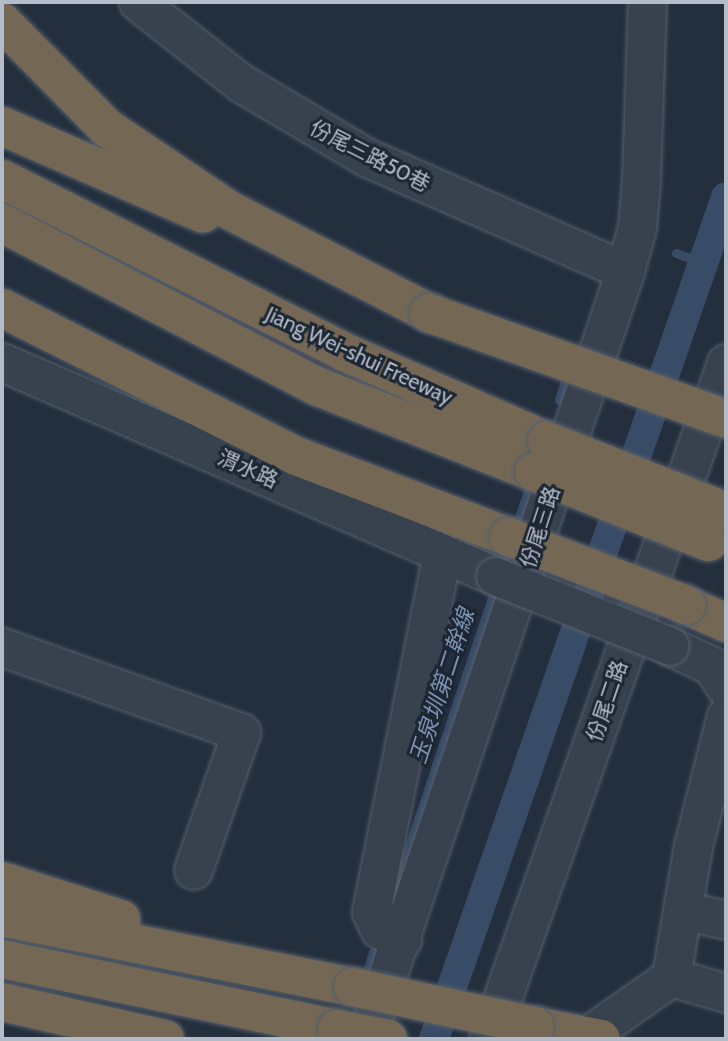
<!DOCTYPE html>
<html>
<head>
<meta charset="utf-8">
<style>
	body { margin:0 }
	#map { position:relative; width:728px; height:1041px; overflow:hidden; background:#242f3e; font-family:Cabin,"Noto Sans TC",sans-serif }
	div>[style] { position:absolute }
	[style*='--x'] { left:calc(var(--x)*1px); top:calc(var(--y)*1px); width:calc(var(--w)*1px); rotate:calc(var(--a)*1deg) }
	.stream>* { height:9px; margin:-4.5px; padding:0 4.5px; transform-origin:4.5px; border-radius:4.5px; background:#394c67 }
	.canal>* { height:30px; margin:-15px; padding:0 15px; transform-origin:15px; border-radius:15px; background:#394c67 }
	.roads { filter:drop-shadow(0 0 2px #565f6c) drop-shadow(0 0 2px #565f6c) }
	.minor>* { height:37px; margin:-18.5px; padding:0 18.5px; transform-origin:18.5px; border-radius:18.5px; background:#38414e }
	.highway>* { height:38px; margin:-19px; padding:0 19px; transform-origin:19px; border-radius:19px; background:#746855 }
	.bridges { filter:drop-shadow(0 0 2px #565f6c) drop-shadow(0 0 2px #565f6c) }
	.minor-bridge>* { height:37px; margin:-18.5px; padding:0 18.5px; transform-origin:18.5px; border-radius:18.5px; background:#38414e }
	.highway-bridge>* { height:38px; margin:-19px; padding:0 19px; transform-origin:19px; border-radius:19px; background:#746855 }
	span { translate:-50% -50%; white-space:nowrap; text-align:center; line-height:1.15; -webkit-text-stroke:6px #1d2633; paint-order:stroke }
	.street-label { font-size:21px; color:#b4bcc9 }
	.water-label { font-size:23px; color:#7c92b1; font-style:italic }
	.frame { position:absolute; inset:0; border:4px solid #b4bcc9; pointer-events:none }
</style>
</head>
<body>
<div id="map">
	<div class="stream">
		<i style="--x:676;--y:253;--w:29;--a:20"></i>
		<i style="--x:559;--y:400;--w:30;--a:-73"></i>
		<i style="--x:515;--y:529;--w:53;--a:-71.2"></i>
		<i style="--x:390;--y:904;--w:336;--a:-71.6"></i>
		<i style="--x:364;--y:981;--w:30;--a:-73"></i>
	</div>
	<div class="canal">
		<i style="--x:434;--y:1039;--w:891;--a:-70.87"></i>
	</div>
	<div class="roads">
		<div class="minor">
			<i style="--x:138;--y:2;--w:131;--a:38.2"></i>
			<i style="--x:241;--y:83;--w:147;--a:30.6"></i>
			<i style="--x:368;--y:158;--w:281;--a:23.7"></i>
			<i style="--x:2;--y:362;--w:537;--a:23.46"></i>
			<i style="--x:670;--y:646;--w:47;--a:25.5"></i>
			<i style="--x:712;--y:666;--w:26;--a:58"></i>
			<i style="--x:2;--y:647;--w:254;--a:19.6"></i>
			<i style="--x:241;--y:732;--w:146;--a:109.2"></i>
			<i style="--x:682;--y:910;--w:45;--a:12.8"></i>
			<i style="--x:402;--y:940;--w:25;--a:-154"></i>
			<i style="--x:379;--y:929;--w:19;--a:-115"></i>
			<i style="--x:371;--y:912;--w:366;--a:-78.8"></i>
			<i style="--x:671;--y:977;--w:133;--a:-80.5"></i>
			<i style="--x:693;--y:846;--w:134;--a:-75.8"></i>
			<i style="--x:587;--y:1036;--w:103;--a:-35.1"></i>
			<i style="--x:671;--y:977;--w:57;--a:16.2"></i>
			<i style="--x:366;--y:1039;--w:810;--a:-71.36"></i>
			<i style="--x:625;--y:271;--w:46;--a:-74.7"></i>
			<i style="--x:637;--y:227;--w:47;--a:-85.1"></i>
			<i style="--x:641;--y:180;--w:178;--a:-88.1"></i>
			<i style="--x:488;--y:1039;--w:717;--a:-70.6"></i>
		</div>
		<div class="highway">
			<i style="--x:2;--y:22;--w:149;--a:45.3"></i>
			<i style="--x:107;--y:128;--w:147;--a:33.9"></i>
			<i style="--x:229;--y:210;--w:225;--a:27.2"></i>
			<i style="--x:2;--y:126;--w:219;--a:23.6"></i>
			<i style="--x:2;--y:179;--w:381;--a:26.8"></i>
			<i style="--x:342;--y:351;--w:224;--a:23.7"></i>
			<i style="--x:2;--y:223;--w:357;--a:27.4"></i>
			<i style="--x:319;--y:387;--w:231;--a:21.6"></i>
			<i style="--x:2;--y:308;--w:329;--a:26.7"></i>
			<i style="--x:296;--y:456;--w:228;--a:20.8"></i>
			<i style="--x:686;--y:605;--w:44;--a:24.2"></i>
			<i style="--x:2;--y:881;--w:125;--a:17.7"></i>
			<i style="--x:2;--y:917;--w:358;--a:11.3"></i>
			<i style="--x:2;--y:959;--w:342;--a:11.8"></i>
			<i style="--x:2;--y:1002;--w:167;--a:12.8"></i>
			<i style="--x:535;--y:1026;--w:67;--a:11.1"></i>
		</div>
	</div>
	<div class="bridges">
		<div class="minor-bridge">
			<i style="--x:495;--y:576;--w:188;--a:21.8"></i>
		</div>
		<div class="highway-bridge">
			<i style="--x:429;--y:313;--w:315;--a:19.6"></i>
			<i style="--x:547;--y:441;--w:188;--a:21.5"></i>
			<i style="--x:534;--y:472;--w:188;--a:21.9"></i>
			<i style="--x:509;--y:537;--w:190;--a:21"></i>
			<i style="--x:353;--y:987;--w:186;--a:12.1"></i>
			<i style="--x:337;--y:1029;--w:52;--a:11.1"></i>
		</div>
	</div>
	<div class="street-label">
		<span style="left:370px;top:156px;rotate:27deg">份尾三路50巷</span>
		<span style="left:359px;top:356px;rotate:25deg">Jiang Wei-shui Freeway</span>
		<span style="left:248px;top:469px;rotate:24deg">渭水路</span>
		<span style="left:540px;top:527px;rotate:-72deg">份尾三路</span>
		<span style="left:607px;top:701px;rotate:-71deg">份尾二路</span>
	</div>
	<div class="water-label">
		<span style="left:442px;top:686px;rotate:-72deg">玉泉圳第二幹線</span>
	</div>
	<div class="frame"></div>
</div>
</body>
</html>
